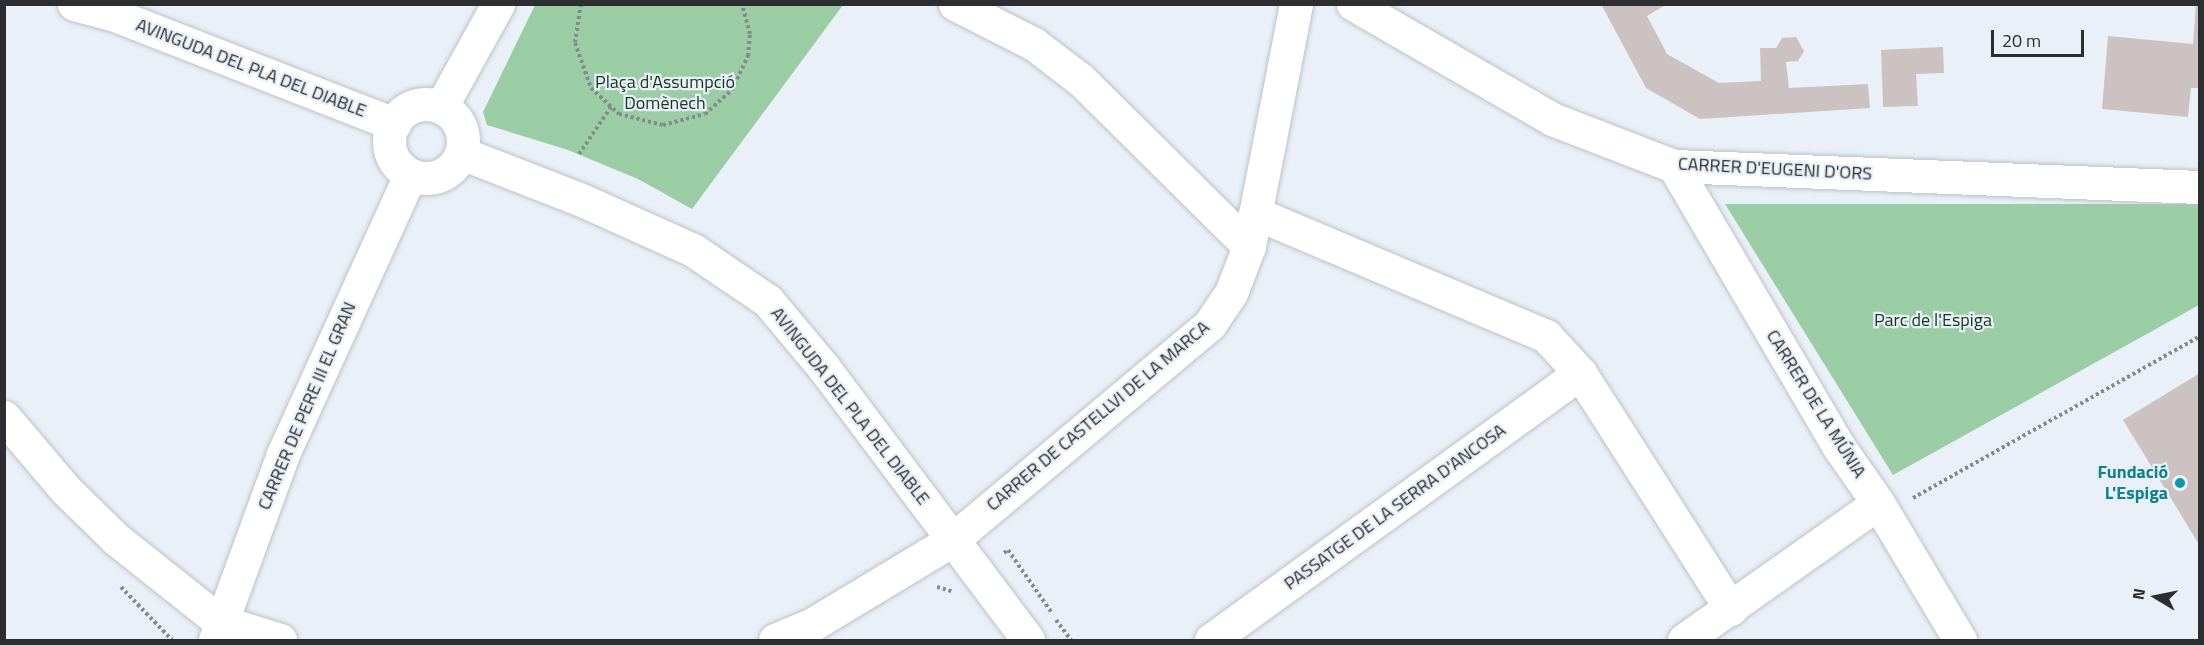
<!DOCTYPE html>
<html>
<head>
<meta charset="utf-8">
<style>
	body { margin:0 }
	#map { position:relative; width:2204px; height:645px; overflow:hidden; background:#eaf0f7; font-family:"Titillium Web",sans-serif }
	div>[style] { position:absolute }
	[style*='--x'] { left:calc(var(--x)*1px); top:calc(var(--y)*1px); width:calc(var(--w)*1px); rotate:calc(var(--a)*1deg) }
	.green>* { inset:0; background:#9bcda5 }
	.building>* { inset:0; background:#ccc2c1 }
	.path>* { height:4px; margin-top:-2px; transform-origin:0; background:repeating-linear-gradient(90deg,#868a8f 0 3px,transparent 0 6px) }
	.roads { filter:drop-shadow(0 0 2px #bcc3c9) drop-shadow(0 0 2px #bcc3c9) }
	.minor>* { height:33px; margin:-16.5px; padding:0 16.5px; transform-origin:16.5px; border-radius:16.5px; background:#fff }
	.minor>.ring { margin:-16.5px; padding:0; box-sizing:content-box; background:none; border:33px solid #fff; border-radius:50% }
	.dots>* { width:16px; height:16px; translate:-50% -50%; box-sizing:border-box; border:3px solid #eaf0f7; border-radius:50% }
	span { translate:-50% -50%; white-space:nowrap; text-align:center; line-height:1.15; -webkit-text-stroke:4.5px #eaf0f7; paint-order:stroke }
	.street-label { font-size:18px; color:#2c2e31 }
	.park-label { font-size:18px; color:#16361f }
	.culture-label { font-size:18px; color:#0d838f; font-weight:700 }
	.right { translate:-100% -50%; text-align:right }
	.frame { position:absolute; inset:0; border:6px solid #2c2e31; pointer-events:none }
	.north { position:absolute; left:2126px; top:567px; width:60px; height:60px; -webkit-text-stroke:4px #eaf0f7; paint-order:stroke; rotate:280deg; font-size:16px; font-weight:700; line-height:24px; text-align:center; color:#2c2e31 }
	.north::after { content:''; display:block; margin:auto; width:21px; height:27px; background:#2c2e31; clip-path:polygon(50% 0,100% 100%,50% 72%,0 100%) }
	.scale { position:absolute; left:1991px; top:30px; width:93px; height:27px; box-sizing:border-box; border:3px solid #2c2e31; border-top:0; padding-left:8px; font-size:18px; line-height:21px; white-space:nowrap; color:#2c2e31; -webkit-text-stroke:4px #eaf0f7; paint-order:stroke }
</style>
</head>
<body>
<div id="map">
	<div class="green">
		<i style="clip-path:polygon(535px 5px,535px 4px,843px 5px,692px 209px,638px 179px,568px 150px,487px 125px,483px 112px)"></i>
		<i style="clip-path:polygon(1725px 204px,2199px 204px,2199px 305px,1893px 475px)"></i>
	</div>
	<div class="building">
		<i style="clip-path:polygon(1601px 4px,1667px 4px,1647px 16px,1667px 54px,1719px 83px,1761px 81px,1760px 48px,1776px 48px,1782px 38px,1796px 37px,1804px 51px,1798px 61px,1786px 62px,1789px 88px,1868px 84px,1870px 108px,1700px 119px,1646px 88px)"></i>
		<i style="clip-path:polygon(2196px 4px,2200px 4px,2200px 88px,2191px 88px,2188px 117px,2102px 109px,2108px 36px,2193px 44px)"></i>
		<i style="clip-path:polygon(1943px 47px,1944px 73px,1916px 74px,1918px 106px,1883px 107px,1881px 50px)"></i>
		<i style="clip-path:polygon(2200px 373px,2200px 546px,2123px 420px)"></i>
	</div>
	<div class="path">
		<i style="--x:581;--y:4;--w:39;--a:99"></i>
		<i style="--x:575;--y:43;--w:48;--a:70.4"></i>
		<i style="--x:591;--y:88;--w:38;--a:43"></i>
		<i style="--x:619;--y:114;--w:45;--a:14"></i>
		<i style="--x:663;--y:125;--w:43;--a:-14.7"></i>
		<i style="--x:705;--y:114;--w:36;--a:-42"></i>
		<i style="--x:732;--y:90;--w:38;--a:-65"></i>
		<i style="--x:748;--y:56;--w:22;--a:-85"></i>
		<i style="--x:750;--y:34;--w:31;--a:-105"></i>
		<i style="--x:579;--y:154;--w:57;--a:-55.8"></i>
		<i style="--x:1913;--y:498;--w:330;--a:-29.4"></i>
		<i style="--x:1004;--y:553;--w:5;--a:-37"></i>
		<i style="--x:1008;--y:550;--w:77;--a:55.1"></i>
		<i style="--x:121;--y:587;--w:74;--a:46.1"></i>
		<i style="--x:937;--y:587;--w:15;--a:16"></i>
		<i style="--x:1056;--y:620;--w:25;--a:53"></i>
	</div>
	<div class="roads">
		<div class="minor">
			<i style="--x:74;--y:4;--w:39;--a:15"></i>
			<i style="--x:112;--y:14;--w:303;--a:21.3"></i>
			<i style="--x:955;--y:4;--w:89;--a:26.9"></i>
			<i style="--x:1034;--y:44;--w:59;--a:37.5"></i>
			<i style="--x:1081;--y:80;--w:236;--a:44.7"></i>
			<i style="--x:1353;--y:4;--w:230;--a:30"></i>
			<i style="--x:1552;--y:119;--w:131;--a:21.1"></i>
			<i style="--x:1674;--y:166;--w:526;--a:2.29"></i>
			<i class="ring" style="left:389px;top:104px;width:41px;height:41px"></i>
			<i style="--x:441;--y:107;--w:118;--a:-61"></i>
			<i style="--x:461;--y:153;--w:132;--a:21.3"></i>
			<i style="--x:584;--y:201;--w:120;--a:24.2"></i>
			<i style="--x:693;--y:250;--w:91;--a:34.2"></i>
			<i style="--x:768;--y:301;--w:87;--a:50.1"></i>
			<i style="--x:824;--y:368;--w:340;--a:53.1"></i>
			<i style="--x:1674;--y:166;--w:326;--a:59.6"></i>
			<i style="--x:1839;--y:447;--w:68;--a:55.1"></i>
			<i style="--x:1878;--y:503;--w:160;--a:59.1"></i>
			<i style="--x:1255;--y:213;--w:316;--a:22.9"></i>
			<i style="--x:1546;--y:336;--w:50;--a:47.4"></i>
			<i style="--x:1580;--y:373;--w:280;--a:57.4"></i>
			<i style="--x:4;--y:417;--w:96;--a:49.7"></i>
			<i style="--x:66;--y:490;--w:70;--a:44.4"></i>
			<i style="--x:116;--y:539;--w:132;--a:38.5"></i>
			<i style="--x:219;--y:621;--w:64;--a:17.3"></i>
			<i style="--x:215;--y:640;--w:198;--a:-69.9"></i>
			<i style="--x:283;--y:454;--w:307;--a:-65.5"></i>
			<i style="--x:775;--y:640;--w:41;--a:-22.8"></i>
			<i style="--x:813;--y:624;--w:162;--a:-31.1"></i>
			<i style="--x:952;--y:540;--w:336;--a:-39.9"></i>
			<i style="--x:1210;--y:324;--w:37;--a:-56"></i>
			<i style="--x:1231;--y:293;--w:50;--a:-69"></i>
			<i style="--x:1249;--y:246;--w:247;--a:-79"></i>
			<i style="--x:1211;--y:640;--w:455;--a:-35.9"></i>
			<i style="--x:1684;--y:640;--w:237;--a:-35.2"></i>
		</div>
	</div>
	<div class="dots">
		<i style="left:2180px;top:483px;background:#0f9aa8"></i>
	</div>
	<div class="street-label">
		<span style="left:251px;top:68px;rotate:21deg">AVINGUDA DEL PLA DEL DIABLE</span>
		<span style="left:1775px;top:169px;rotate:3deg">CARRER D'EUGENI D'ORS</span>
		<span style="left:1816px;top:404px;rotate:58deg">CARRER DE LA MÚNIA</span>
		<span style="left:307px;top:406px;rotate:-67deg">CARRER DE PERE III EL GRAN</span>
		<span style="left:850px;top:406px;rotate:52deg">AVINGUDA DEL PLA DEL DIABLE</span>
		<span style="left:1098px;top:416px;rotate:-40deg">CARRER DE CASTELLVI DE LA MARCA</span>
		<span style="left:1395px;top:507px;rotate:-36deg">PASSATGE DE LA SERRA D'ANCOSA</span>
	</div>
	<div class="park-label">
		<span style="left:665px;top:93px">Plaça d'Assumpció<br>Domènech</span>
		<span style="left:1933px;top:320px">Parc de l'Espiga</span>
	</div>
	<div class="culture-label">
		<span class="right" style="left:2168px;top:483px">Fundació<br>L'Espiga</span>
	</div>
	<div class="frame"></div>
	<div class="north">N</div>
	<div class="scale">20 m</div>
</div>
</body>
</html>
